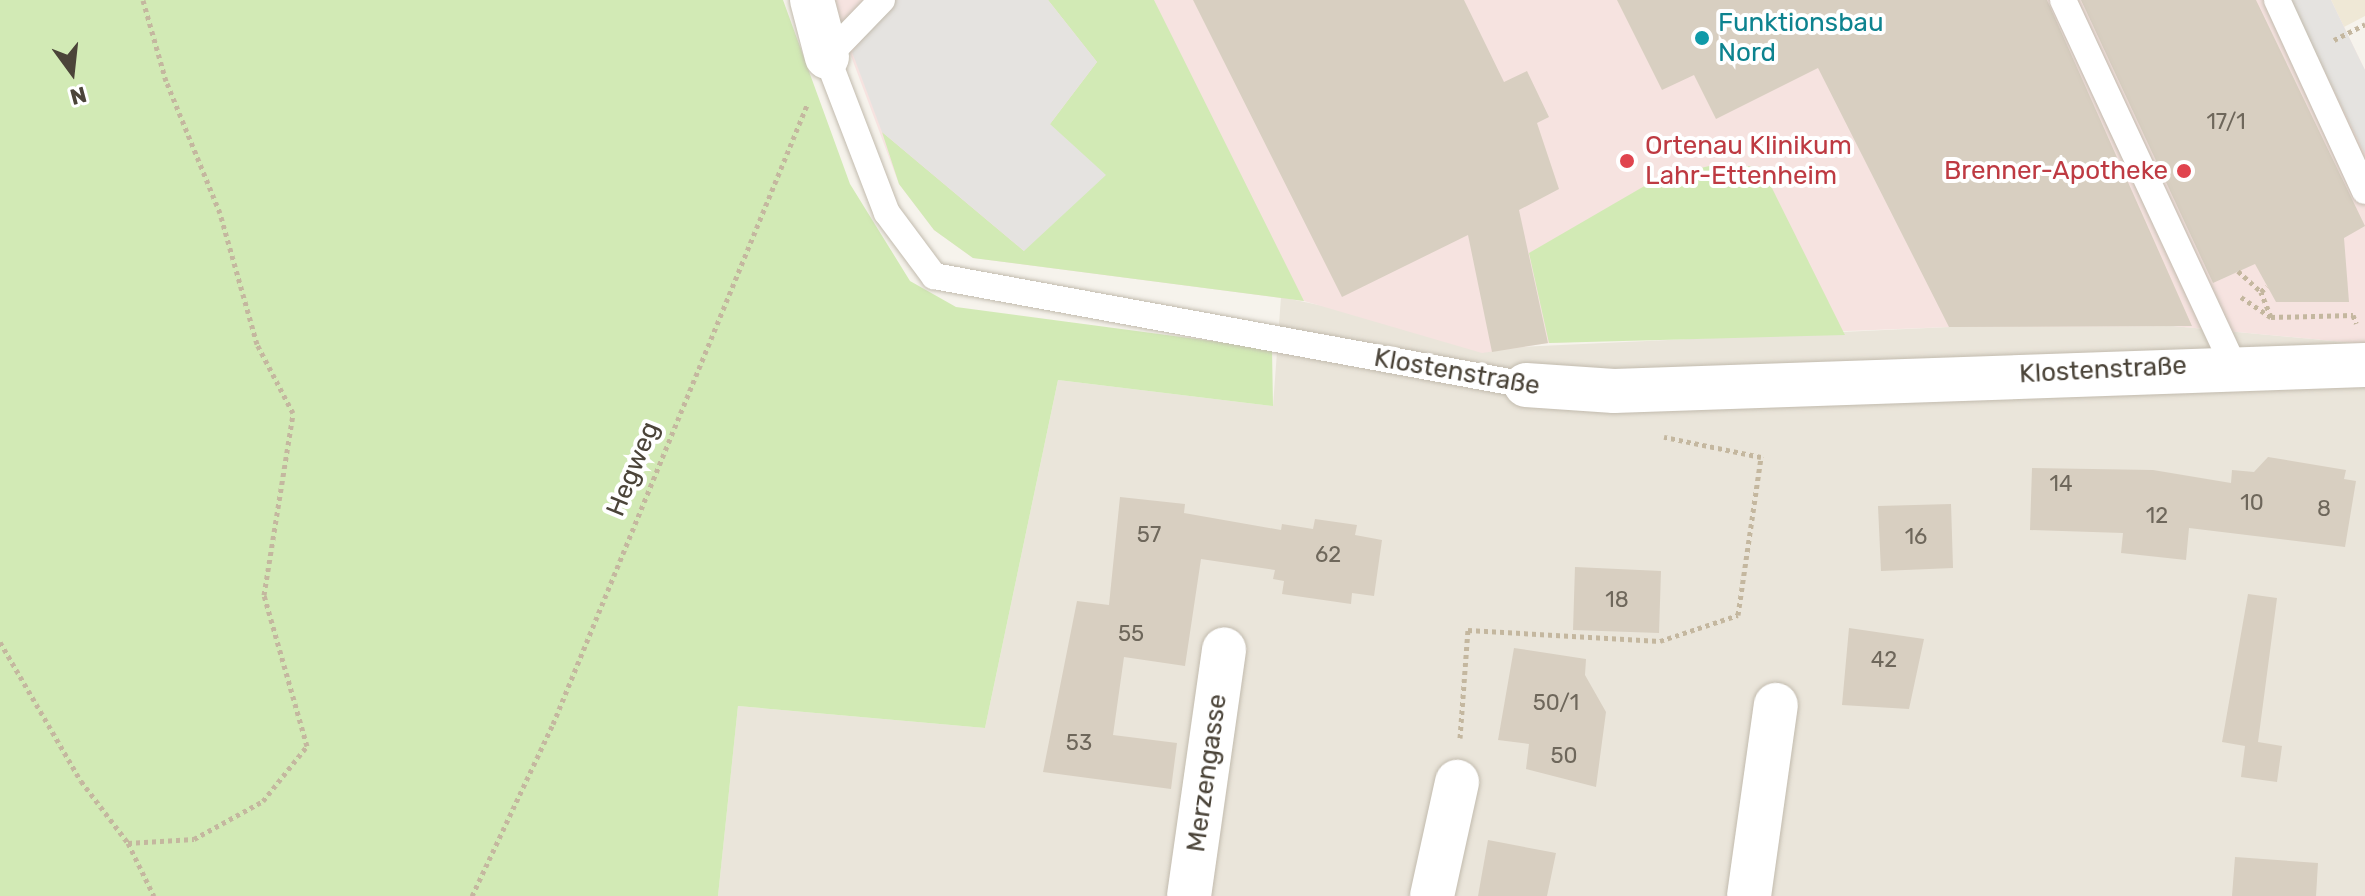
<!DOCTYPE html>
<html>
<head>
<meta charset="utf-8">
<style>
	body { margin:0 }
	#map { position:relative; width:2365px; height:896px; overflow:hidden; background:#f6f3ec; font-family:Rubik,sans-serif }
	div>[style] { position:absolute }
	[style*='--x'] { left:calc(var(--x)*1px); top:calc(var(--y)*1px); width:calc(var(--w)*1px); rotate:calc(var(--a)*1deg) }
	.residential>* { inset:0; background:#eae5da }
	.education>* { inset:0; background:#efe8d6 }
	.medical>* { inset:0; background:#f6e3e0 }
	.green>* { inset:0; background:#d2eab5 }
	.parking>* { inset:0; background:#e5e3e0 }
	.building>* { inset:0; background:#d8cfc1 }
	.path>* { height:5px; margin-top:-2.5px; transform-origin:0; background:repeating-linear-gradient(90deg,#c4b79f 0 4px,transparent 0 8px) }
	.roads { filter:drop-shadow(0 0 2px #c2bbae) drop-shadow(0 0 2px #c2bbae) }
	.lane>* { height:26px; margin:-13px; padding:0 13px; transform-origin:13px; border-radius:13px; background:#fff }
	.street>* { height:44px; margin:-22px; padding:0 22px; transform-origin:22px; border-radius:22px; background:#fff }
	.dots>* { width:22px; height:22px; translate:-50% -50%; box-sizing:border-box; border:4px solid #fff; border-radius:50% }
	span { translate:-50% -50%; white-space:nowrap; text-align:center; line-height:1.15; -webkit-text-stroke:8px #fff; paint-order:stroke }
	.number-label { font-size:22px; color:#6e675b }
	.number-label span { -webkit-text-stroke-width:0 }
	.culture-label { font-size:26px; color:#0d838f }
	.left { translate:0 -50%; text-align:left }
	.health-label { font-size:26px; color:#be3a42 }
	.right { translate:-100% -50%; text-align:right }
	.street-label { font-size:26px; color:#4b4439 }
	.north { position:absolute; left:32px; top:32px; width:80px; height:80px; -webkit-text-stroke:6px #fff; paint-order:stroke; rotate:165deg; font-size:22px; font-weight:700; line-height:32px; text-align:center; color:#4b4439 }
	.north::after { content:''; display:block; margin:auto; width:28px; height:36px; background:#4b4439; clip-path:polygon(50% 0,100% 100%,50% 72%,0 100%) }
</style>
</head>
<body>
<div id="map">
	<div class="residential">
		<i style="clip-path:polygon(1281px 297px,1517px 347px,1949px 327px,2173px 326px,2365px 344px,2365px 896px,718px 896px,738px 706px,985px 728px,1058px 380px,1273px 406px)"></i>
	</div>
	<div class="education">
		<i style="clip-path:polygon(2331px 0,2365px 0,2365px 16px,2344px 27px)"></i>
	</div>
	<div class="medical">
		<i style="clip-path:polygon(830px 0,2331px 0,2365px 70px,2365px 344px,2173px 326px,1949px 327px,1549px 343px,1482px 353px,1304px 301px,973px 258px,934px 230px,899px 184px)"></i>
	</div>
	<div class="green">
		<i style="clip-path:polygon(0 0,783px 0,850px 184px,910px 281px,956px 307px,1272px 349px,1273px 406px,1058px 380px,985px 728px,738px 706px,718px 896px,0 896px)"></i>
		<i style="clip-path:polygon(1048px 0,1154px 0,1304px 301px,973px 258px,934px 230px,899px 184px,882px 132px,1024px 251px,1050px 124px,1097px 62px)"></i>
		<i style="clip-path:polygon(1723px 163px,1762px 168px,1845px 335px,1549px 343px,1529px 253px,1660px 177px)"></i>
	</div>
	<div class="parking">
		<i style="clip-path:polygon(893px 0,1048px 0,1097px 62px,1050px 124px,1106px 175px,1024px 251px,882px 132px,852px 52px)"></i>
		<i style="clip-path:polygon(2290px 0,2331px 0,2358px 56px,2365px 70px,2365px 154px)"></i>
	</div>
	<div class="building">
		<i style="clip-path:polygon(1193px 0,1464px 0,1504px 82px,1527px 71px,1549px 117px,1537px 123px,1559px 189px,1519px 210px,1548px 343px,1492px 352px,1468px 235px,1342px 297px)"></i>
		<i style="clip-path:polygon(1617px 0,2047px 0,2192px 326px,1949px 327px,1818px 68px,1716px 119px,1694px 75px,1662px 90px)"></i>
		<i style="clip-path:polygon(2081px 0,2256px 0,2365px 226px,2344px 238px,2349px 302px,2276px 302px,2255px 264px,2213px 283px)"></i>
		<i style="clip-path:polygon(2268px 457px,2346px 470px,2344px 479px,2356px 481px,2345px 547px,2189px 528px,2186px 560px,2121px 553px,2123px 533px,2030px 530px,2032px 468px,2153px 470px,2231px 483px,2232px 470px,2254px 472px)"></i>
		<i style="clip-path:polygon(1120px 497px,1185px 504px,1184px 513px,1281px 530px,1282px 524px,1313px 529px,1315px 519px,1357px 525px,1355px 535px,1382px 540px,1374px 596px,1352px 593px,1351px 604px,1282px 594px,1284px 581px,1273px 579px,1275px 570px,1201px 559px,1185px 666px,1124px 657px,1113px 735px,1177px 743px,1171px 789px,1043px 772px,1077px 601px,1109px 605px)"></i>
		<i style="clip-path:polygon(1951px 504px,1953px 568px,1881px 571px,1878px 506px)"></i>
		<i style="clip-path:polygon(1575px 567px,1661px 571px,1659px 633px,1573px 630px)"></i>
		<i style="clip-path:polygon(2248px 594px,2277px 598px,2258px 742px,2282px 746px,2277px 782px,2241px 777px,2245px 746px,2222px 742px)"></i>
		<i style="clip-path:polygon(1849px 628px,1924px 639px,1909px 709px,1842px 705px)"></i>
		<i style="clip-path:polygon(1514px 648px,1586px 659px,1585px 675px,1606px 712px,1596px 787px,1526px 769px,1529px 744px,1498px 740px)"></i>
		<i style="clip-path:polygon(1488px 840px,1556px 853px,1547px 896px,1478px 896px)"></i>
		<i style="clip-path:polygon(2235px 857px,2318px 863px,2316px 896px,2232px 896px)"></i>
	</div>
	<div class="path">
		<i style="--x:2334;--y:40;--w:35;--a:-27"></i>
		<i style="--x:2238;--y:271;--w:31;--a:42"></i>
		<i style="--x:2241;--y:297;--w:36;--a:34"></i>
		<i style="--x:2271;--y:317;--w:27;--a:-112"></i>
		<i style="--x:2261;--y:292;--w:8;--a:-45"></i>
		<i style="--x:2271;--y:317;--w:82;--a:-1.4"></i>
		<i style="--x:2353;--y:315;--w:9;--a:69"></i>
		<i style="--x:0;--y:642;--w:161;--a:59.8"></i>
		<i style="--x:81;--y:781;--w:78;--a:52.8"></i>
		<i style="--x:128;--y:843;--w:66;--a:-3.5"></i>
		<i style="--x:194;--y:839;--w:79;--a:-28.8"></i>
		<i style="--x:263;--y:801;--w:70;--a:-51.3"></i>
		<i style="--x:307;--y:746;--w:157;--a:-105.9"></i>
		<i style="--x:264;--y:595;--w:184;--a:-80.9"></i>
		<i style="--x:293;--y:413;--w:78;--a:-117.6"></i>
		<i style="--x:257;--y:344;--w:136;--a:-105.8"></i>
		<i style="--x:220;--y:213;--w:143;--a:-112.2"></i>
		<i style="--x:166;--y:81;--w:84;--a:-105.9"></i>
		<i style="--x:1460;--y:738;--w:108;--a:-85.8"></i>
		<i style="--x:1468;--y:630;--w:192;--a:3.3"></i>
		<i style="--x:1660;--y:641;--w:82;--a:-18.4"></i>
		<i style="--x:1738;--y:615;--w:160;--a:-81.7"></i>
		<i style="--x:1761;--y:457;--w:99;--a:-168.3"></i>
		<i style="--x:128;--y:843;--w:59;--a:63.9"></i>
		<i style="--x:472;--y:896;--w:190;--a:-64.8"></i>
		<i style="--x:553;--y:724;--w:669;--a:-67.69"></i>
	</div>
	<div class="roads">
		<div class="lane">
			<i style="--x:882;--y:0;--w:79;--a:134"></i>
			<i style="--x:827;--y:57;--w:167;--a:69"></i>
			<i style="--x:887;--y:213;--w:79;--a:53.3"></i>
			<i style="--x:934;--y:276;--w:602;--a:10.43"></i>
			<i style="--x:2063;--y:0;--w:402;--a:65"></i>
			<i style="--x:2277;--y:0;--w:210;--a:65.3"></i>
		</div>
		<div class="street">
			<i style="--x:812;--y:0;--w:59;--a:75.3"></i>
			<i style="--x:1526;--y:385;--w:88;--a:3.9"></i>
			<i style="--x:1614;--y:391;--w:751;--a:-1.98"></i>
			<i style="--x:1189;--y:896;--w:249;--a:-81.9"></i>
			<i style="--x:1432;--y:896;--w:117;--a:-77.6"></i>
			<i style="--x:1749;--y:896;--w:193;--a:-82"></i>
		</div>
	</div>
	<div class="dots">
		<i style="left:1702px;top:38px;background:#0f9aa8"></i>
		<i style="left:1627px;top:161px;background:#e0444e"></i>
		<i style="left:2184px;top:171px;background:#e0444e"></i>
	</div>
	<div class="number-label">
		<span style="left:2226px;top:122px">17/1</span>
		<span style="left:2061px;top:484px">14</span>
		<span style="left:2252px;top:503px">10</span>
		<span style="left:2324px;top:509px">8</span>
		<span style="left:2157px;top:516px">12</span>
		<span style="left:1149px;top:535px">57</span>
		<span style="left:1916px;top:537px">16</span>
		<span style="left:1328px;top:555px">62</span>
		<span style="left:1617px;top:600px">18</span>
		<span style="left:1131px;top:634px">55</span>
		<span style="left:1884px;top:660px">42</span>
		<span style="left:1556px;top:703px">50/1</span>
		<span style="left:1079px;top:743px">53</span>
		<span style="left:1564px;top:756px">50</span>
	</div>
	<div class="culture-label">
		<span class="left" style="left:1718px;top:38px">Funktionsbau<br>Nord</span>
	</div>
	<div class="health-label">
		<span class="left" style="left:1645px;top:161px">Ortenau Klinikum<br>Lahr-Ettenheim</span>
		<span class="right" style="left:2168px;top:171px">Brenner-Apotheke</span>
	</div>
	<div class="street-label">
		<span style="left:2103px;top:370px;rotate:-3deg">Klostenstraße</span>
		<span style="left:1457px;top:372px;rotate:10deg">Klostenstraße</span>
		<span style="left:633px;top:469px;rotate:-68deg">Hegweg</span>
		<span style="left:1207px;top:773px;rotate:-82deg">Merzengasse</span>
	</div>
	<div class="north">N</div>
</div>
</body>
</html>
